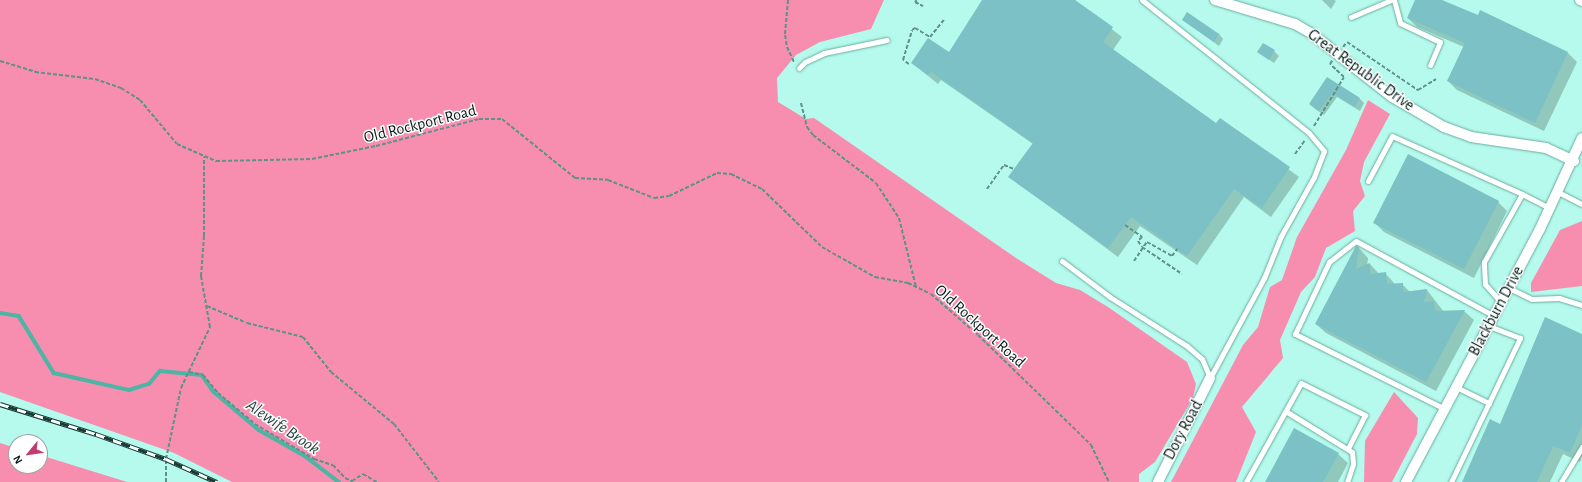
<!DOCTYPE html>
<html>
<head>
<meta charset="utf-8">
<style>
	body { margin:0 }
	#map { position:relative; width:1582px; height:482px; overflow:hidden; background:#b5faec; font-family:"Alegreya Sans",sans-serif }
	div>[style] { position:absolute }
	[style*='--x'] { left:calc(var(--x)*1px); top:calc(var(--y)*1px); width:calc(var(--w)*1px); rotate:calc(var(--a)*1deg) }
	.forest>* { inset:0; background:#f78eaf }
	.shadow>* { inset:0; background:#0003 }
	.stream>* { height:3.5px; margin:-1.75px; padding:0 1.75px; transform-origin:1.75px; border-radius:1.75px; background:#4eb4a3 }
	.building>* { inset:0; background:#7bc1c5 }
	.path>* { height:2px; margin-top:-1px; transform-origin:0; background:repeating-linear-gradient(90deg,#609188 0 4px,transparent 0 6px) }
	.roads { filter:drop-shadow(0 0 1px #69aca0) drop-shadow(0 0 1px #69aca0) }
	.lane>* { height:5px; margin:-2.5px; padding:0 2.5px; transform-origin:2.5px; border-radius:2.5px; background:#fff }
	.street>* { height:10px; margin:-5px; padding:0 5px; transform-origin:5px; border-radius:5px; background:#fff }
	.rail>* { height:4.5px; margin-top:-2.25px; transform-origin:0; background:repeating-linear-gradient(90deg,#fff 0 9px,#1a3b35 0 18px); box-sizing:border-box; border-block:1px solid #1a3b35 }
	span { translate:-50% -50%; white-space:nowrap; text-align:center; line-height:1.15; -webkit-text-stroke:3px #fff; paint-order:stroke }
	.street-label { font-size:16px; color:#021d19 }
	.water-label { font-size:17px; color:#1e3e38; font-style:italic }
	.north { position:absolute; left:8px; top:434px; width:40px; height:40px; box-sizing:border-box; background:#fff; border:1px solid #9aa5a3; border-radius:50%; rotate:241deg; font-size:11px; font-weight:700; line-height:16px; text-align:center; color:#021d19 }
	.north::after { content:''; display:block; margin:auto; width:14px; height:18px; background:#c53a71; clip-path:polygon(50% 0,100% 100%,50% 72%,0 100%) }
</style>
</head>
<body>
<div id="map">
	<div class="forest">
		<i style="clip-path:polygon(0 0,884px 0,871px 29px,820px 42px,796px 55px,777px 78px,778px 102px,806px 119px,814px 118px,1016px 258px,1056px 283px,1080px 290px,1108px 307px,1187px 362px,1196px 384px,1193px 398px,1155px 462px,1139px 474px,1139px 482px,232px 482px,174px 453px,0 392px)"></i>
		<i style="clip-path:polygon(1368px 100px,1390px 114px,1364px 162px,1360px 181px,1365px 196px,1353px 211px,1355px 231px,1326px 248px,1315px 277px,1301px 292px,1280px 340px,1283px 358px,1242px 407px,1256px 432px,1236px 482px,1171px 482px,1243px 345px,1258px 327px,1270px 287px,1282px 280px,1297px 237px,1346px 150px)"></i>
		<i style="clip-path:polygon(1582px 221px,1582px 286px,1531px 292px,1531px 283px,1560px 230px)"></i>
		<i style="clip-path:polygon(1394px 392px,1418px 418px,1417px 434px,1392px 482px,1364px 482px,1365px 441px)"></i>
		<i style="clip-path:polygon(0 443px,16px 448px,16px 466px,40px 466px,40px 455px,127px 482px,0 482px)"></i>
	</div>
	<div class="shadow">
		<i style="clip-path:polygon(983px 0,1074px 0,1122px 37px,1113px 50px,1216px 125px,1220px 119px,1299px 177px,1271px 217px,1244px 197px,1197px 265px,1140px 226px,1118px 257px,1010px 177px,1033px 144px,941px 80px,938px 84px,912px 63px,950px 53px)"></i>
		<i style="clip-path:polygon(1322px 0,1334px 0,1336px 1px,1331px 9px)"></i>
		<i style="clip-path:polygon(1416px 0,1440px 0,1478px 17px,1481px 11px,1568px 53px,1577px 62px,1544px 131px,1457px 90px,1448px 81px,1464px 47px,1417px 27px,1408px 18px)"></i>
		<i style="clip-path:polygon(1183px 20px,1219px 34px,1223px 39px,1219px 46px)"></i>
		<i style="clip-path:polygon(1274px 51px,1279px 56px,1274px 63px,1258px 52px)"></i>
		<i style="clip-path:polygon(1327px 78px,1360px 99px,1364px 103px,1360px 111px,1337px 97px,1324px 115px,1315px 109px,1310px 104px)"></i>
		<i style="clip-path:polygon(1498px 202px,1507px 211px,1474px 278px,1384px 232px,1374px 222px)"></i>
		<i style="clip-path:polygon(1359px 248px,1368px 258px,1367px 266px,1370px 264px,1379px 274px,1385px 273px,1395px 284px,1402px 284px,1410px 292px,1427px 290px,1444px 312px,1464px 311px,1474px 320px,1436px 391px,1326px 333px,1316px 324px)"></i>
		<i style="clip-path:polygon(1582px 335px,1582px 456px,1580px 462px,1563px 454px,1550px 482px,1463px 482px,1501px 425px)"></i>
		<i style="clip-path:polygon(1338px 454px,1348px 463px,1338px 482px,1266px 482px)"></i>
	</div>
	<div class="stream">
		<i style="--x:0;--y:313;--w:19;--a:9"></i>
		<i style="--x:19;--y:316;--w:67;--a:58.4"></i>
		<i style="--x:54;--y:373;--w:77;--a:12.8"></i>
		<i style="--x:129;--y:390;--w:21;--a:-17"></i>
		<i style="--x:149;--y:384;--w:17;--a:-50"></i>
		<i style="--x:160;--y:371;--w:42;--a:5.4"></i>
		<i style="--x:202;--y:375;--w:19;--a:55"></i>
		<i style="--x:213;--y:391;--w:60;--a:40.3"></i>
		<i style="--x:259;--y:430;--w:53;--a:29.5"></i>
		<i style="--x:305;--y:456;--w:43;--a:37.4"></i>
	</div>
	<div class="building">
		<i style="clip-path:polygon(982px 0,1075px 0,1113px 27px,1103px 42px,1216px 123px,1220px 118px,1290px 167px,1262px 208px,1234px 189px,1187px 256px,1131px 217px,1108px 248px,1008px 177px,1033px 143px,931px 72px,928px 75px,911px 63px,928px 38px,949px 52px)"></i>
		<i style="clip-path:polygon(1415px 0,1442px 0,1478px 15px,1480px 10px,1568px 52px,1535px 123px,1447px 81px,1465px 43px,1407px 18px)"></i>
		<i style="clip-path:polygon(1187px 12px,1219px 34px,1214px 42px,1182px 20px)"></i>
		<i style="clip-path:polygon(1263px 43px,1275px 50px,1269px 60px,1257px 52px)"></i>
		<i style="clip-path:polygon(1327px 77px,1360px 98px,1355px 107px,1332px 93px,1319px 111px,1309px 104px)"></i>
		<i style="clip-path:polygon(1408px 154px,1499px 201px,1464px 269px,1373px 223px)"></i>
		<i style="clip-path:polygon(1356px 246px,1359px 247px,1356px 269px,1370px 263px,1370px 274px,1386px 272px,1387px 284px,1403px 283px,1403px 292px,1427px 289px,1424px 302px,1434px 301px,1435px 311px,1465px 310px,1426px 382px,1315px 324px)"></i>
		<i style="clip-path:polygon(1545px 317px,1582px 334px,1582px 425px,1570px 453px,1553px 446px,1537px 482px,1462px 482px,1490px 419px,1500px 424px)"></i>
		<i style="clip-path:polygon(1294px 428px,1339px 453px,1323px 482px,1265px 482px)"></i>
	</div>
	<div class="path">
		<i style="--x:788;--y:0;--w:35;--a:95"></i>
		<i style="--x:785;--y:35;--w:12;--a:81"></i>
		<i style="--x:787;--y:47;--w:17;--a:65"></i>
		<i style="--x:917;--y:0;--w:3;--a:135"></i>
		<i style="--x:915;--y:2;--w:9;--a:27"></i>
		<i style="--x:1343;--y:47;--w:6;--a:-51"></i>
		<i style="--x:1347;--y:42;--w:86;--a:34.1"></i>
		<i style="--x:1418;--y:90;--w:21;--a:-31"></i>
		<i style="--x:0;--y:61;--w:37;--a:17"></i>
		<i style="--x:35;--y:72;--w:60;--a:6.7"></i>
		<i style="--x:95;--y:79;--w:28;--a:19"></i>
		<i style="--x:121;--y:88;--w:22;--a:32"></i>
		<i style="--x:140;--y:100;--w:57;--a:49.9"></i>
		<i style="--x:177;--y:144;--w:43;--a:23.6"></i>
		<i style="--x:216;--y:161;--w:96;--a:-1.2"></i>
		<i style="--x:312;--y:159;--w:65;--a:-11.5"></i>
		<i style="--x:376;--y:146;--w:106;--a:-14.7"></i>
		<i style="--x:479;--y:119;--w:23;--a:0"></i>
		<i style="--x:502;--y:119;--w:94;--a:38.9"></i>
		<i style="--x:575;--y:178;--w:33;--a:3"></i>
		<i style="--x:608;--y:180;--w:49;--a:21.4"></i>
		<i style="--x:654;--y:198;--w:15;--a:-8"></i>
		<i style="--x:669;--y:196;--w:53;--a:-25.6"></i>
		<i style="--x:717;--y:173;--w:14;--a:4"></i>
		<i style="--x:731;--y:174;--w:34;--a:26"></i>
		<i style="--x:762;--y:189;--w:83;--a:44"></i>
		<i style="--x:822;--y:247;--w:61;--a:29.5"></i>
		<i style="--x:875;--y:277;--w:34;--a:10"></i>
		<i style="--x:908;--y:283;--w:25;--a:26"></i>
		<i style="--x:931;--y:294;--w:62;--a:41.1"></i>
		<i style="--x:978;--y:335;--w:158;--a:44.2"></i>
		<i style="--x:1091;--y:445;--w:41;--a:64.1"></i>
		<i style="--x:909;--y:64;--w:7;--a:-146"></i>
		<i style="--x:903;--y:60;--w:31;--a:-73"></i>
		<i style="--x:912;--y:30;--w:4;--a:-34"></i>
		<i style="--x:915;--y:28;--w:17;--a:31"></i>
		<i style="--x:930;--y:37;--w:22;--a:-51"></i>
		<i style="--x:801;--y:103;--w:25;--a:76"></i>
		<i style="--x:807;--y:127;--w:10;--a:53"></i>
		<i style="--x:813;--y:135;--w:79;--a:37.3"></i>
		<i style="--x:876;--y:183;--w:42;--a:56.7"></i>
		<i style="--x:899;--y:218;--w:71;--a:76.2"></i>
		<i style="--x:1314;--y:126;--w:57;--a:-58.5"></i>
		<i style="--x:1344;--y:77;--w:19;--a:-137"></i>
		<i style="--x:1330;--y:64;--w:4;--a:-56"></i>
		<i style="--x:1295;--y:154;--w:17;--a:-54"></i>
		<i style="--x:987;--y:189;--w:29;--a:-55"></i>
		<i style="--x:1004;--y:165;--w:11;--a:22"></i>
		<i style="--x:1125;--y:225;--w:21;--a:35"></i>
		<i style="--x:1142;--y:237;--w:6;--a:135"></i>
		<i style="--x:1138;--y:241;--w:7;--a:56"></i>
		<i style="--x:1142;--y:247;--w:48;--a:34"></i>
		<i style="--x:1134;--y:261;--w:23;--a:-56"></i>
		<i style="--x:1147;--y:242;--w:29;--a:29"></i>
		<i style="--x:1172;--y:256;--w:9;--a:-54"></i>
		<i style="--x:207;--y:306;--w:43;--a:23"></i>
		<i style="--x:247;--y:323;--w:58;--a:14"></i>
		<i style="--x:303;--y:337;--w:45;--a:51.3"></i>
		<i style="--x:331;--y:372;--w:82;--a:39.5"></i>
		<i style="--x:394;--y:424;--w:73;--a:52.2"></i>
		<i style="--x:189;--y:372;--w:14;--a:12"></i>
		<i style="--x:203;--y:375;--w:23;--a:50"></i>
		<i style="--x:218;--y:393;--w:48;--a:40"></i>
		<i style="--x:255;--y:424;--w:69;--a:30.7"></i>
		<i style="--x:314;--y:459;--w:20;--a:18"></i>
		<i style="--x:333;--y:465;--w:18;--a:47"></i>
		<i style="--x:345;--y:478;--w:8;--a:23"></i>
		<i style="--x:352;--y:481;--w:13;--a:-32"></i>
		<i style="--x:363;--y:474;--w:16;--a:30"></i>
		<i style="--x:166;--y:482;--w:23;--a:-90"></i>
		<i style="--x:166;--y:459;--w:73;--a:-78.1"></i>
		<i style="--x:181;--y:388;--w:68;--a:-64.6"></i>
		<i style="--x:210;--y:327;--w:52;--a:-100"></i>
		<i style="--x:201;--y:276;--w:40;--a:-85.7"></i>
		<i style="--x:204;--y:236;--w:79;--a:-90"></i>
	</div>
	<div class="roads">
		<div class="lane">
			<i style="--x:1142;--y:0;--w:213;--a:38.5"></i>
			<i style="--x:1309;--y:133;--w:23;--a:50"></i>
			<i style="--x:1324;--y:151;--w:28;--a:111"></i>
			<i style="--x:1314;--y:177;--w:68;--a:119.2"></i>
			<i style="--x:1281;--y:236;--w:45;--a:112"></i>
			<i style="--x:1264;--y:278;--w:114;--a:118.4"></i>
			<i style="--x:1394;--y:0;--w:24;--a:75"></i>
			<i style="--x:1400;--y:23;--w:44;--a:25.4"></i>
			<i style="--x:1440;--y:42;--w:25;--a:113"></i>
			<i style="--x:1351;--y:17;--w:43;--a:-23"></i>
			<i style="--x:799;--y:68;--w:8;--a:-45"></i>
			<i style="--x:805;--y:62;--w:21;--a:-25"></i>
			<i style="--x:824;--y:53;--w:64;--a:-11.7"></i>
			<i style="--x:1368;--y:181;--w:51;--a:-61.9"></i>
			<i style="--x:1392;--y:136;--w:142;--a:24"></i>
			<i style="--x:1558;--y:192;--w:27;--a:27"></i>
			<i style="--x:1062;--y:261;--w:60;--a:36.9"></i>
			<i style="--x:1110;--y:297;--w:91;--a:32.5"></i>
			<i style="--x:1187;--y:346;--w:20;--a:41"></i>
			<i style="--x:1202;--y:359;--w:21;--a:67"></i>
			<i style="--x:1509;--y:288;--w:25;--a:26"></i>
			<i style="--x:1532;--y:299;--w:27;--a:-2"></i>
			<i style="--x:1559;--y:298;--w:24;--a:17"></i>
			<i style="--x:1501;--y:302;--w:24;--a:-132"></i>
			<i style="--x:1485;--y:284;--w:22;--a:-93"></i>
			<i style="--x:1484;--y:262;--w:78;--a:-60.8"></i>
			<i style="--x:1522;--y:194;--w:31;--a:27"></i>
			<i style="--x:1456;--y:387;--w:37;--a:26"></i>
			<i style="--x:1445;--y:409;--w:168;--a:-153.4"></i>
			<i style="--x:1295;--y:334;--w:80;--a:-64.7"></i>
			<i style="--x:1329;--y:262;--w:34;--a:-38"></i>
			<i style="--x:1356;--y:241;--w:157;--a:28.5"></i>
			<i style="--x:1287;--y:412;--w:76;--a:31.6"></i>
			<i style="--x:1352;--y:452;--w:12;--a:85"></i>
			<i style="--x:1353;--y:464;--w:19;--a:108"></i>
			<i style="--x:1246;--y:482;--w:113;--a:-60.9"></i>
			<i style="--x:1301;--y:383;--w:72;--a:26.6"></i>
			<i style="--x:1365;--y:415;--w:37;--a:117"></i>
			<i style="--x:1451;--y:482;--w:160;--a:-64.4"></i>
			<i style="--x:1520;--y:338;--w:33;--a:-159"></i>
			<i style="--x:1561;--y:482;--w:41;--a:-59"></i>
		</div>
		<div class="street">
			<i style="--x:1215;--y:0;--w:84;--a:16.7"></i>
			<i style="--x:1295;--y:24;--w:20;--a:30"></i>
			<i style="--x:1312;--y:34;--w:102;--a:38.2"></i>
			<i style="--x:1392;--y:97;--w:60;--a:30"></i>
			<i style="--x:1444;--y:127;--w:29;--a:20"></i>
			<i style="--x:1471;--y:137;--w:76;--a:8.3"></i>
			<i style="--x:1546;--y:148;--w:31;--a:25"></i>
			<i style="--x:1580;--y:0;--w:2;--a:27"></i>
			<i style="--x:1158;--y:482;--w:116;--a:-63.4"></i>
			<i style="--x:1406;--y:482;--w:286;--a:-62.1"></i>
			<i style="--x:1540;--y:229;--w:100;--a:-65.2"></i>
		</div>
	</div>
	<div class="rail">
		<i style="--x:0;--y:404;--w:101;--a:17.4"></i>
		<i style="--x:96;--y:434;--w:74;--a:19.7"></i>
		<i style="--x:166;--y:459;--w:56;--a:24.3"></i>
	</div>
	<div class="street-label">
		<span style="left:1361px;top:70px;rotate:36deg">Great Republic Drive</span>
		<span style="left:420px;top:124px;rotate:-14deg">Old Rockport Road</span>
		<span style="left:1496px;top:311px;rotate:-62deg">Blackburn Drive</span>
		<span style="left:980px;top:326px;rotate:42deg">Old Rockport Road</span>
		<span style="left:1183px;top:430px;rotate:-62deg">Dory Road</span>
	</div>
	<div class="water-label">
		<span style="left:283px;top:427px;rotate:34deg">Alewife Brook</span>
	</div>
	<div class="north">N</div>
</div>
</body>
</html>
